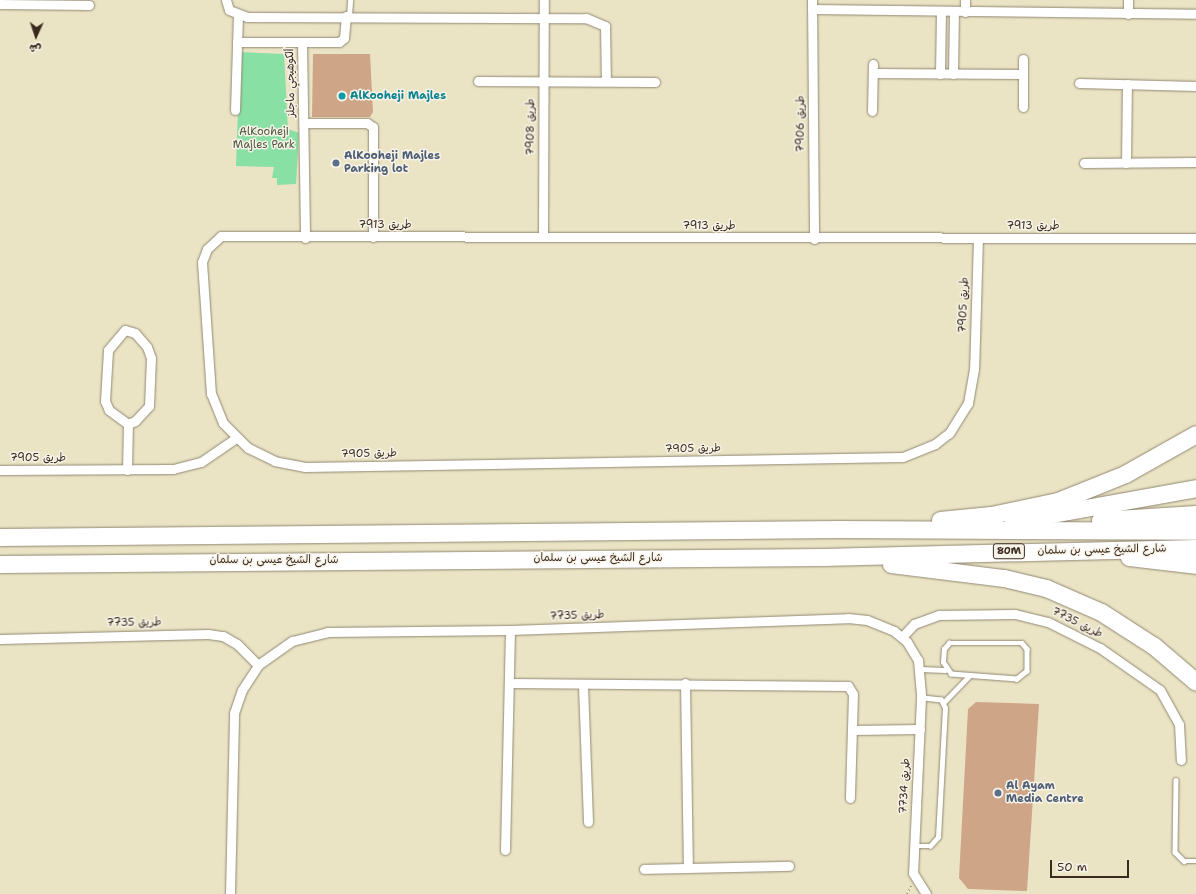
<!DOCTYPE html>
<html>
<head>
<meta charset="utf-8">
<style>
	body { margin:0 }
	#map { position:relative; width:1196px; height:894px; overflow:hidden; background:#eae4c5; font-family:"Shantell Sans","Playpen Sans Arabic",sans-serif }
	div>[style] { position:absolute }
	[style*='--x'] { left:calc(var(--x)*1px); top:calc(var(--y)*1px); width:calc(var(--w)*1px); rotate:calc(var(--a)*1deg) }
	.green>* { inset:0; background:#89e0a4 }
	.building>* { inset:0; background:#cfa587 }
	.path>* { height:2px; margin-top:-1px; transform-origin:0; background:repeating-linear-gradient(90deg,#928772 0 1px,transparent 0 4px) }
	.roads { filter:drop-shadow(0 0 1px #928772) drop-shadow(0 0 1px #928772) }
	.service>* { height:4.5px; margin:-2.25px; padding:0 2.25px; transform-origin:2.25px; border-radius:2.25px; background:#fff }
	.minor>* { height:9px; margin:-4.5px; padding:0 4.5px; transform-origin:4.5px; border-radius:4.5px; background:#fff }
	.motorway>* { height:17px; margin:-8.5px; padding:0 8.5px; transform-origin:8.5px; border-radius:8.5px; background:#fff }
	.dots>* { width:11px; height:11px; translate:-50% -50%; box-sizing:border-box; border:2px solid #f7f3e8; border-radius:50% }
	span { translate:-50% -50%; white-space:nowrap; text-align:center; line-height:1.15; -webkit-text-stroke:3px #f7f3e8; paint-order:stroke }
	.shield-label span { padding:1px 3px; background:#f7f3e8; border:1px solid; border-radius:3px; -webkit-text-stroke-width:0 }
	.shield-label { font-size:10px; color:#3b2a1e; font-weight:700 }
	.street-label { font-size:11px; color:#3b2a1e }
	.culture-label { font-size:11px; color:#0d838f; font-weight:700 }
	.left { translate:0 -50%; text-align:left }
	.park-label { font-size:11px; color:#4e5840 }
	.service-label { font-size:11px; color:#4e5e75; font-weight:700 }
	.north { position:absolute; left:16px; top:16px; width:40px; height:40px; -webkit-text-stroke:3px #f7f3e8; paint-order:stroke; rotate:183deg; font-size:11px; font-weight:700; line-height:16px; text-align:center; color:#3b2a1e }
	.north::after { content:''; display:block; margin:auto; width:14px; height:18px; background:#3b2a1e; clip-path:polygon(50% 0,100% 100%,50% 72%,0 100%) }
	.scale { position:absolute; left:1050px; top:860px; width:79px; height:18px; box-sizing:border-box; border:2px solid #3b2a1e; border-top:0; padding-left:5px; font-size:12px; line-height:14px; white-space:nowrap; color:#3b2a1e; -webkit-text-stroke:3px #f7f3e8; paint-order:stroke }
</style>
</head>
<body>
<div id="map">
	<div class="green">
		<i style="clip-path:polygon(240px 52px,284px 54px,288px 129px,299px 133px,296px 184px,277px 185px,277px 178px,272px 178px,274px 167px,236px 166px)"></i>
	</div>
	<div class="building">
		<i style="clip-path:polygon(313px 54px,370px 54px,373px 112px,370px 117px,312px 117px)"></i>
		<i style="clip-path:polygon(976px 702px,1039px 704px,1027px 891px,968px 889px,959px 878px,968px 709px)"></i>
	</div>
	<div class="path">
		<i style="--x:907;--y:894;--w:9;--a:-63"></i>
	</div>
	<div class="roads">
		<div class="service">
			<i style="--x:349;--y:16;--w:16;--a:-86"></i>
			<i style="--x:949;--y:643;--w:73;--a:0"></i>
			<i style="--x:1022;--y:643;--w:8;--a:50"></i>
			<i style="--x:1027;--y:649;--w:22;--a:90"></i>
			<i style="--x:1027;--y:671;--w:13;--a:141"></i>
			<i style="--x:1017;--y:679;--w:66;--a:-175.7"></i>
			<i style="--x:951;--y:674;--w:14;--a:-124"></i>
			<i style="--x:943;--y:662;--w:13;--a:-86"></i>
			<i style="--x:944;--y:649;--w:8;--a:-50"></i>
			<i style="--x:920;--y:669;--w:25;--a:2"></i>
			<i style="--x:943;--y:703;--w:37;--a:-46"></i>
			<i style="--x:1176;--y:780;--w:72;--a:90.8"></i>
			<i style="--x:1175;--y:852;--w:13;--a:45"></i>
			<i style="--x:1184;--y:861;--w:12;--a:0"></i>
			<i style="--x:914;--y:846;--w:16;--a:0"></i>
			<i style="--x:930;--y:846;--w:12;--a:-48"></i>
			<i style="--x:938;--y:837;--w:129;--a:-86.9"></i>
			<i style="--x:945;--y:708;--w:9;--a:-117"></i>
			<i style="--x:941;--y:700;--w:20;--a:-174"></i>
		</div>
		<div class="minor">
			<i style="--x:226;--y:0;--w:10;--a:73"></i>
			<i style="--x:229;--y:10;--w:19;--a:21"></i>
			<i style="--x:247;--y:17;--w:339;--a:0.2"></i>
			<i style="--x:586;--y:18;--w:21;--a:23"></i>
			<i style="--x:605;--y:26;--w:55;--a:89"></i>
			<i style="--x:812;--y:0;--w:239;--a:89.5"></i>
			<i style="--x:965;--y:0;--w:12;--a:90"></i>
			<i style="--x:0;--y:4;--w:89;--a:0.6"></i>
			<i style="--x:812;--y:9;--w:384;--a:0.7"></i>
			<i style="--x:1128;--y:14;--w:14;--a:-90"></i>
			<i style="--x:237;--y:42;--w:102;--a:0"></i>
			<i style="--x:339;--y:42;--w:6;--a:-39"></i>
			<i style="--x:344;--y:38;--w:22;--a:-85"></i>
			<i style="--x:302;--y:42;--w:196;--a:89.1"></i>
			<i style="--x:1023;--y:59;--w:48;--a:90"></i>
			<i style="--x:873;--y:73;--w:150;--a:0.4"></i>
			<i style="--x:940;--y:74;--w:62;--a:-89.1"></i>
			<i style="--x:953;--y:74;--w:62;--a:-89.1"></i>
			<i style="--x:478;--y:81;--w:177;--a:0.3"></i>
			<i style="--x:1079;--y:83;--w:117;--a:1.5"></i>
			<i style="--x:235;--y:110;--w:95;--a:-88.2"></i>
			<i style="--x:872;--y:111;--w:47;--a:-88.8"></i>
			<i style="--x:304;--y:123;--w:63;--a:0"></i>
			<i style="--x:367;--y:123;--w:7;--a:34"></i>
			<i style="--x:373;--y:127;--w:110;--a:90"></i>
			<i style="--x:1084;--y:163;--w:112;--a:-0.5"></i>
			<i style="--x:1126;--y:163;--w:79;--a:-89.3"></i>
			<i style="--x:543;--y:237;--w:237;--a:-89.8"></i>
			<i style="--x:978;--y:238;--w:131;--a:91.7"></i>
			<i style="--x:974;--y:369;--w:35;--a:100"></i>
			<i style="--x:968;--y:403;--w:36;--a:122"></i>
			<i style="--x:949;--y:433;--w:18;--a:142"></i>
			<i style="--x:935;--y:444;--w:35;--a:158"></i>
			<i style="--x:902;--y:457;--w:597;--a:179.04"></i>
			<i style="--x:305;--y:467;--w:31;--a:-169"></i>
			<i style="--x:275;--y:461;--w:30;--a:-154"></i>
			<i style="--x:248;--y:448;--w:35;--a:-135"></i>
			<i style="--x:223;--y:423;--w:31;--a:-112"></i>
			<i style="--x:211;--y:394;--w:132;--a:-93.9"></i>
			<i style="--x:202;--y:262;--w:14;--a:-69"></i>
			<i style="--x:207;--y:249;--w:19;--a:-43"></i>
			<i style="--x:221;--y:236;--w:975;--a:0.12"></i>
			<i style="--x:125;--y:330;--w:10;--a:17"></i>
			<i style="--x:135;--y:333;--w:18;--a:49"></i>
			<i style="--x:147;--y:347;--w:12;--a:70"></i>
			<i style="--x:151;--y:358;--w:48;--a:92.4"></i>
			<i style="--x:149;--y:406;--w:21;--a:133"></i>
			<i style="--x:135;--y:421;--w:8;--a:157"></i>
			<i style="--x:128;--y:424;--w:24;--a:-144"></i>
			<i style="--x:109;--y:410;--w:10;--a:-114"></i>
			<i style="--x:105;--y:401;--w:51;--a:-86.6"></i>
			<i style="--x:108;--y:350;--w:26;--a:-50"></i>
			<i style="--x:0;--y:470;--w:173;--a:-0.3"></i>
			<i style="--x:173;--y:469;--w:29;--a:-14"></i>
			<i style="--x:201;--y:462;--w:42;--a:-34.4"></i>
			<i style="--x:127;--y:470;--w:46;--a:-88.8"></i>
			<i style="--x:902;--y:637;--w:18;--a:-47"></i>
			<i style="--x:914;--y:624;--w:27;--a:-20"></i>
			<i style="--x:939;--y:615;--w:76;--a:-0.8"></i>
			<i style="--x:1015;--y:614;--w:34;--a:14"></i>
			<i style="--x:1048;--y:622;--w:58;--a:26.6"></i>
			<i style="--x:1100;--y:648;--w:73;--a:35"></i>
			<i style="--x:1160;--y:690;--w:39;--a:61"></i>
			<i style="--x:1179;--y:724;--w:36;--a:87"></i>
			<i style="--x:0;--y:639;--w:208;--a:-1.4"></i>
			<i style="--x:208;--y:634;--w:15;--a:8"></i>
			<i style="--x:223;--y:636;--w:16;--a:30"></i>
			<i style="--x:237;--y:644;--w:30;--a:45"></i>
			<i style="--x:510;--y:683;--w:338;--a:0.5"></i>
			<i style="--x:848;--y:686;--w:9;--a:58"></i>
			<i style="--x:853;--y:694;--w:104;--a:91.7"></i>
			<i style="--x:685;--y:683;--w:184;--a:89.1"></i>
			<i style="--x:583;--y:685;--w:137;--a:87.9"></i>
			<i style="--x:853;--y:730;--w:67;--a:-0.9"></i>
			<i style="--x:505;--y:850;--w:220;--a:-88.7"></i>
			<i style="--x:644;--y:869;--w:145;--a:-1.2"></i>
			<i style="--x:230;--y:894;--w:181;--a:-88.7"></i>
			<i style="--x:234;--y:713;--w:24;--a:-71"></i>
			<i style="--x:242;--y:690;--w:30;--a:-57"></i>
			<i style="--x:258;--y:665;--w:42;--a:-35.2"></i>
			<i style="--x:292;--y:641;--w:36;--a:-14"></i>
			<i style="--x:327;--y:632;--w:183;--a:-0.6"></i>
			<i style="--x:510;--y:630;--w:338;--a:-2"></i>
			<i style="--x:848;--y:618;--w:19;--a:6"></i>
			<i style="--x:867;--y:620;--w:29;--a:22"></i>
			<i style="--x:894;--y:631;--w:17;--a:40"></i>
			<i style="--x:907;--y:642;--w:21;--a:59"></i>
			<i style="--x:918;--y:660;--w:38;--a:85"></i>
			<i style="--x:921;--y:698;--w:175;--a:92.6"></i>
			<i style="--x:913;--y:873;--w:25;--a:58"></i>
		</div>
		<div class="motorway">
			<i style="--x:940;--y:520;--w:51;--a:-5.6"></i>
			<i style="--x:991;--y:515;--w:68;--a:-11.8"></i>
			<i style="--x:1058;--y:501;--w:72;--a:-21.9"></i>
			<i style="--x:1125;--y:474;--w:81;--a:-29.4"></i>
			<i style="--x:1100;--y:520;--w:96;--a:-3.6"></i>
			<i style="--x:1013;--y:521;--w:186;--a:-10.2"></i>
			<i style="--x:0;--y:537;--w:838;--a:-0.55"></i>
			<i style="--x:838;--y:529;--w:358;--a:0.3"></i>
			<i style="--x:1129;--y:557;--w:67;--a:6.8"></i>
			<i style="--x:0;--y:564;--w:823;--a:-0.49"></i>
			<i style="--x:823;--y:557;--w:373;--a:-1.4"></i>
			<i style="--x:891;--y:564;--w:114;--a:7.1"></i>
			<i style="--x:1004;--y:578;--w:43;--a:13.4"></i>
			<i style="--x:1046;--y:588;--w:60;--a:23.6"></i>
			<i style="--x:1101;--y:612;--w:63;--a:32.7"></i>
			<i style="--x:1154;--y:646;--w:55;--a:40.6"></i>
		</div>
	</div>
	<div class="dots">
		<i style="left:342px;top:96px;background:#0f9aa8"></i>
		<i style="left:336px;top:163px;background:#5c6f8a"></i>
		<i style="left:998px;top:793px;background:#5c6f8a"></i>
	</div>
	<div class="shield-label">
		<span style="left:1009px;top:551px">80M</span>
	</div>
	<div class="street-label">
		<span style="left:291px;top:83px;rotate:-91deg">ألكوهيجي ماجلز</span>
		<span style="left:801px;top:124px;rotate:-90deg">طريق 7906</span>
		<span style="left:531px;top:127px;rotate:-90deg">طريق 7908</span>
		<span style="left:385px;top:225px">طريق 7913</span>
		<span style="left:709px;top:226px">طريق 7913</span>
		<span style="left:1033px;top:226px">طريق 7913</span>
		<span style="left:964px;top:305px;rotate:-88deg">طريق 7905</span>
		<span style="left:693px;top:449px;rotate:-1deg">طريق 7905</span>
		<span style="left:369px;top:454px;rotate:-1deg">طريق 7905</span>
		<span style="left:38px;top:458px">طريق 7905</span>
		<span style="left:1102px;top:550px;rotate:-1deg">شارع الشيخ عيسى بن سلمان</span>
		<span style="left:598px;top:558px">شارع الشيخ عيسى بن سلمان</span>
		<span style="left:274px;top:560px">شارع الشيخ عيسى بن سلمان</span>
		<span style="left:577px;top:616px;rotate:-2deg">طريق 7735</span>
		<span style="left:134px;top:623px;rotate:-1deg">طريق 7735</span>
		<span style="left:1077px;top:623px;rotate:26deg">طريق 7735</span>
		<span style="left:905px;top:786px;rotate:-87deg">طريق 7734</span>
	</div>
	<div class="culture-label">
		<span class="left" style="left:350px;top:96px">AlKooheji Majles</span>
	</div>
	<div class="park-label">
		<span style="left:264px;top:139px">AlKooheji<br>Majles Park</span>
	</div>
	<div class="service-label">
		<span class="left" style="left:344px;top:163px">AlKooheji Majles<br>Parking lot</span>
		<span class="left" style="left:1006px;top:793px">Al Ayam<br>Media Centre</span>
	</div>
	<div class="north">ش</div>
	<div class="scale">50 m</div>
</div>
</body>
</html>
